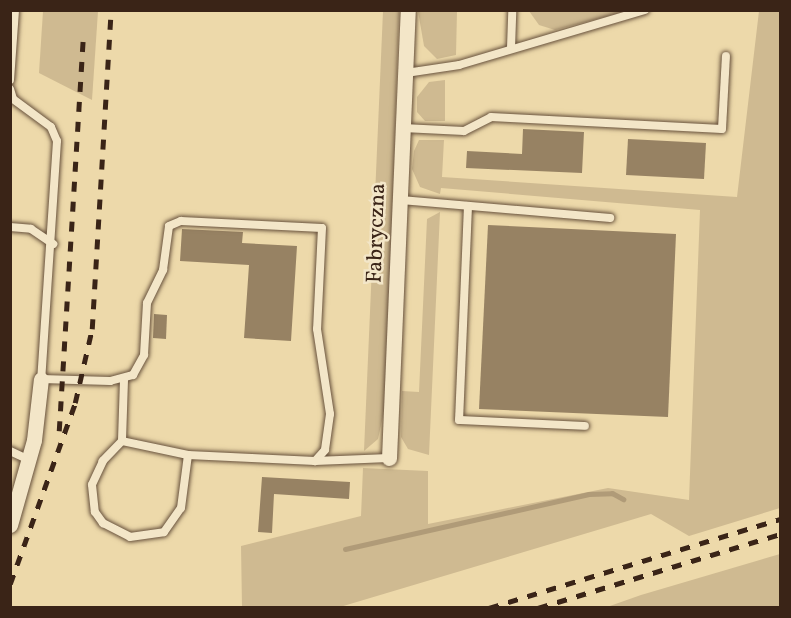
<!DOCTYPE html>
<html>
<head>
<meta charset="utf-8">
<style>
	body { margin:0 }
	#map { position:relative; width:791px; height:618px; overflow:hidden; background:#edd9aa; font-family:Vollkorn,serif }
	div>[style] { position:absolute }
	[style*='--x'] { left:calc(var(--x)*1px); top:calc(var(--y)*1px); width:calc(var(--w)*1px); rotate:calc(var(--a)*1deg) }
	.green>* { inset:0; background:#cfba91 }
	.stream>* { height:5px; margin:-2.5px; padding:0 2.5px; transform-origin:2.5px; border-radius:2.5px; background:#b09b78 }
	.building>* { inset:0; background:#978263 }
	.roads { filter:drop-shadow(0 0 2px #67513c) drop-shadow(0 0 2px #67513c) }
	.lane>* { height:8px; margin:-4px; padding:0 4px; transform-origin:4px; border-radius:4px; background:#f3e6c8 }
	.street>* { height:15px; margin:-7.5px; padding:0 7.5px; transform-origin:7.5px; border-radius:7.5px; background:#f3e6c8 }
	.rail>* { height:4.5px; margin-top:-2.25px; transform-origin:0; background:repeating-linear-gradient(90deg,#3a2417 0 10px,transparent 0 20px) }
	span { translate:-50% -50%; white-space:nowrap; text-align:center; line-height:1.15; -webkit-text-stroke:5px #f3e6c8; paint-order:stroke }
	.street-label { font-size:22px; color:#3a2417 }
	.frame { position:absolute; inset:0; border:12px solid #3a2417; pointer-events:none }
</style>
</head>
<body>
<div id="map">
	<div class="green">
		<i style="clip-path:polygon(43px 11px,98px 11px,92px 100px,39px 73px)"></i>
		<i style="clip-path:polygon(383px 11px,399px 11px,386px 402px,378px 439px,364px 451px)"></i>
		<i style="clip-path:polygon(418px 11px,457px 11px,456px 55px,437px 59px,424px 46px)"></i>
		<i style="clip-path:polygon(529px 11px,529px 10px,627px 11px,555px 30px,539px 25px)"></i>
		<i style="clip-path:polygon(759px 11px,780px 11px,780px 508px,689px 536px,651px 514px,340px 607px,242px 607px,241px 546px,361px 516px,363px 468px,428px 471px,428px 524px,608px 488px,689px 500px,700px 210px,441px 188px,440px 194px,420px 187px,412px 169px,414px 151px,419px 140px,444px 140px,442px 177px,737px 197px)"></i>
		<i style="clip-path:polygon(445px 80px,445px 121px,425px 121px,417px 112px,417px 97px,429px 82px)"></i>
		<i style="clip-path:polygon(440px 212px,429px 455px,408px 449px,401px 437px,402px 391px,419px 392px,427px 219px)"></i>
		<i style="clip-path:polygon(780px 554px,780px 607px,607px 607px,641px 595px)"></i>
	</div>
	<div class="stream">
		<i style="--x:345;--y:549;--w:250;--a:-12.7"></i>
		<i style="--x:589;--y:494;--w:23;--a:-2"></i>
		<i style="--x:612;--y:493;--w:13;--a:29"></i>
		<i style="--x:626;--y:608;--w:24;--a:0"></i>
	</div>
	<div class="building">
		<i style="clip-path:polygon(523px 129px,584px 132px,582px 173px,466px 168px,467px 151px,522px 154px)"></i>
		<i style="clip-path:polygon(628px 139px,706px 143px,704px 179px,626px 175px)"></i>
		<i style="clip-path:polygon(488px 225px,676px 234px,668px 417px,479px 409px)"></i>
		<i style="clip-path:polygon(182px 229px,243px 232px,242px 243px,297px 246px,291px 341px,244px 338px,249px 265px,180px 261px)"></i>
		<i style="clip-path:polygon(154px 314px,167px 315px,166px 339px,153px 338px)"></i>
		<i style="clip-path:polygon(262px 477px,350px 482px,349px 499px,274px 494px,272px 533px,258px 532px)"></i>
	</div>
	<div class="roads">
		<div class="lane">
			<i style="--x:511;--y:48;--w:38;--a:-88"></i>
			<i style="--x:406;--y:73;--w:54;--a:-8.6"></i>
			<i style="--x:459;--y:65;--w:194;--a:-16.5"></i>
			<i style="--x:10;--y:80;--w:70;--a:-85.9"></i>
			<i style="--x:10;--y:89;--w:10;--a:73"></i>
			<i style="--x:13;--y:99;--w:47;--a:36.4"></i>
			<i style="--x:51;--y:127;--w:15;--a:67"></i>
			<i style="--x:57;--y:141;--w:239;--a:93.8"></i>
			<i style="--x:41;--y:379;--w:69;--a:1.7"></i>
			<i style="--x:110;--y:381;--w:24;--a:-15"></i>
			<i style="--x:133;--y:375;--w:23;--a:-61"></i>
			<i style="--x:144;--y:355;--w:52;--a:-86.7"></i>
			<i style="--x:147;--y:303;--w:37;--a:-64"></i>
			<i style="--x:163;--y:270;--w:44;--a:-82.2"></i>
			<i style="--x:169;--y:226;--w:13;--a:-23"></i>
			<i style="--x:181;--y:221;--w:141;--a:2.8"></i>
			<i style="--x:322;--y:228;--w:101;--a:92.8"></i>
			<i style="--x:317;--y:329;--w:86;--a:81.3"></i>
			<i style="--x:330;--y:414;--w:36;--a:98"></i>
			<i style="--x:325;--y:450;--w:15;--a:132"></i>
			<i style="--x:315;--y:461;--w:127;--a:-177.3"></i>
			<i style="--x:188;--y:455;--w:67;--a:-168"></i>
			<i style="--x:403;--y:128;--w:61;--a:2.8"></i>
			<i style="--x:464;--y:131;--w:30;--a:-27"></i>
			<i style="--x:491;--y:117;--w:231;--a:3"></i>
			<i style="--x:722;--y:129;--w:73;--a:-86.9"></i>
			<i style="--x:401;--y:200;--w:210;--a:4.9"></i>
			<i style="--x:468;--y:206;--w:214;--a:92.4"></i>
			<i style="--x:459;--y:420;--w:126;--a:2.7"></i>
			<i style="--x:10;--y:227;--w:21;--a:5"></i>
			<i style="--x:31;--y:229;--w:27;--a:34"></i>
			<i style="--x:124;--y:380;--w:61;--a:91.9"></i>
			<i style="--x:122;--y:441;--w:28;--a:134"></i>
			<i style="--x:103;--y:461;--w:26;--a:115"></i>
			<i style="--x:92;--y:485;--w:27;--a:84"></i>
			<i style="--x:95;--y:512;--w:14;--a:54"></i>
			<i style="--x:103;--y:523;--w:30;--a:27"></i>
			<i style="--x:130;--y:537;--w:34;--a:-8"></i>
			<i style="--x:164;--y:532;--w:29;--a:-55"></i>
			<i style="--x:181;--y:508;--w:53;--a:-82.5"></i>
			<i style="--x:10;--y:451;--w:21;--a:25"></i>
			<i style="--x:315;--y:461;--w:74;--a:-2.3"></i>
		</div>
		<div class="street">
			<i style="--x:389;--y:458;--w:448;--a:-87.6"></i>
			<i style="--x:10;--y:525;--w:88;--a:-74.2"></i>
			<i style="--x:34;--y:440;--w:61;--a:-83.5"></i>
		</div>
	</div>
	<div class="rail">
		<i style="--x:59;--y:431;--w:393;--a:-86.5"></i>
		<i style="--x:10;--y:584;--w:192;--a:-70.2"></i>
		<i style="--x:75;--y:403;--w:76;--a:-77.1"></i>
		<i style="--x:92;--y:329;--w:320;--a:-86.6"></i>
		<i style="--x:489;--y:608;--w:304;--a:-17"></i>
		<i style="--x:538;--y:608;--w:253;--a:-17"></i>
	</div>
	<div class="street-label">
		<span style="left:377px;top:233px;rotate:-88deg">Fabryczna</span>
	</div>
	<div class="frame"></div>
</div>
</body>
</html>
